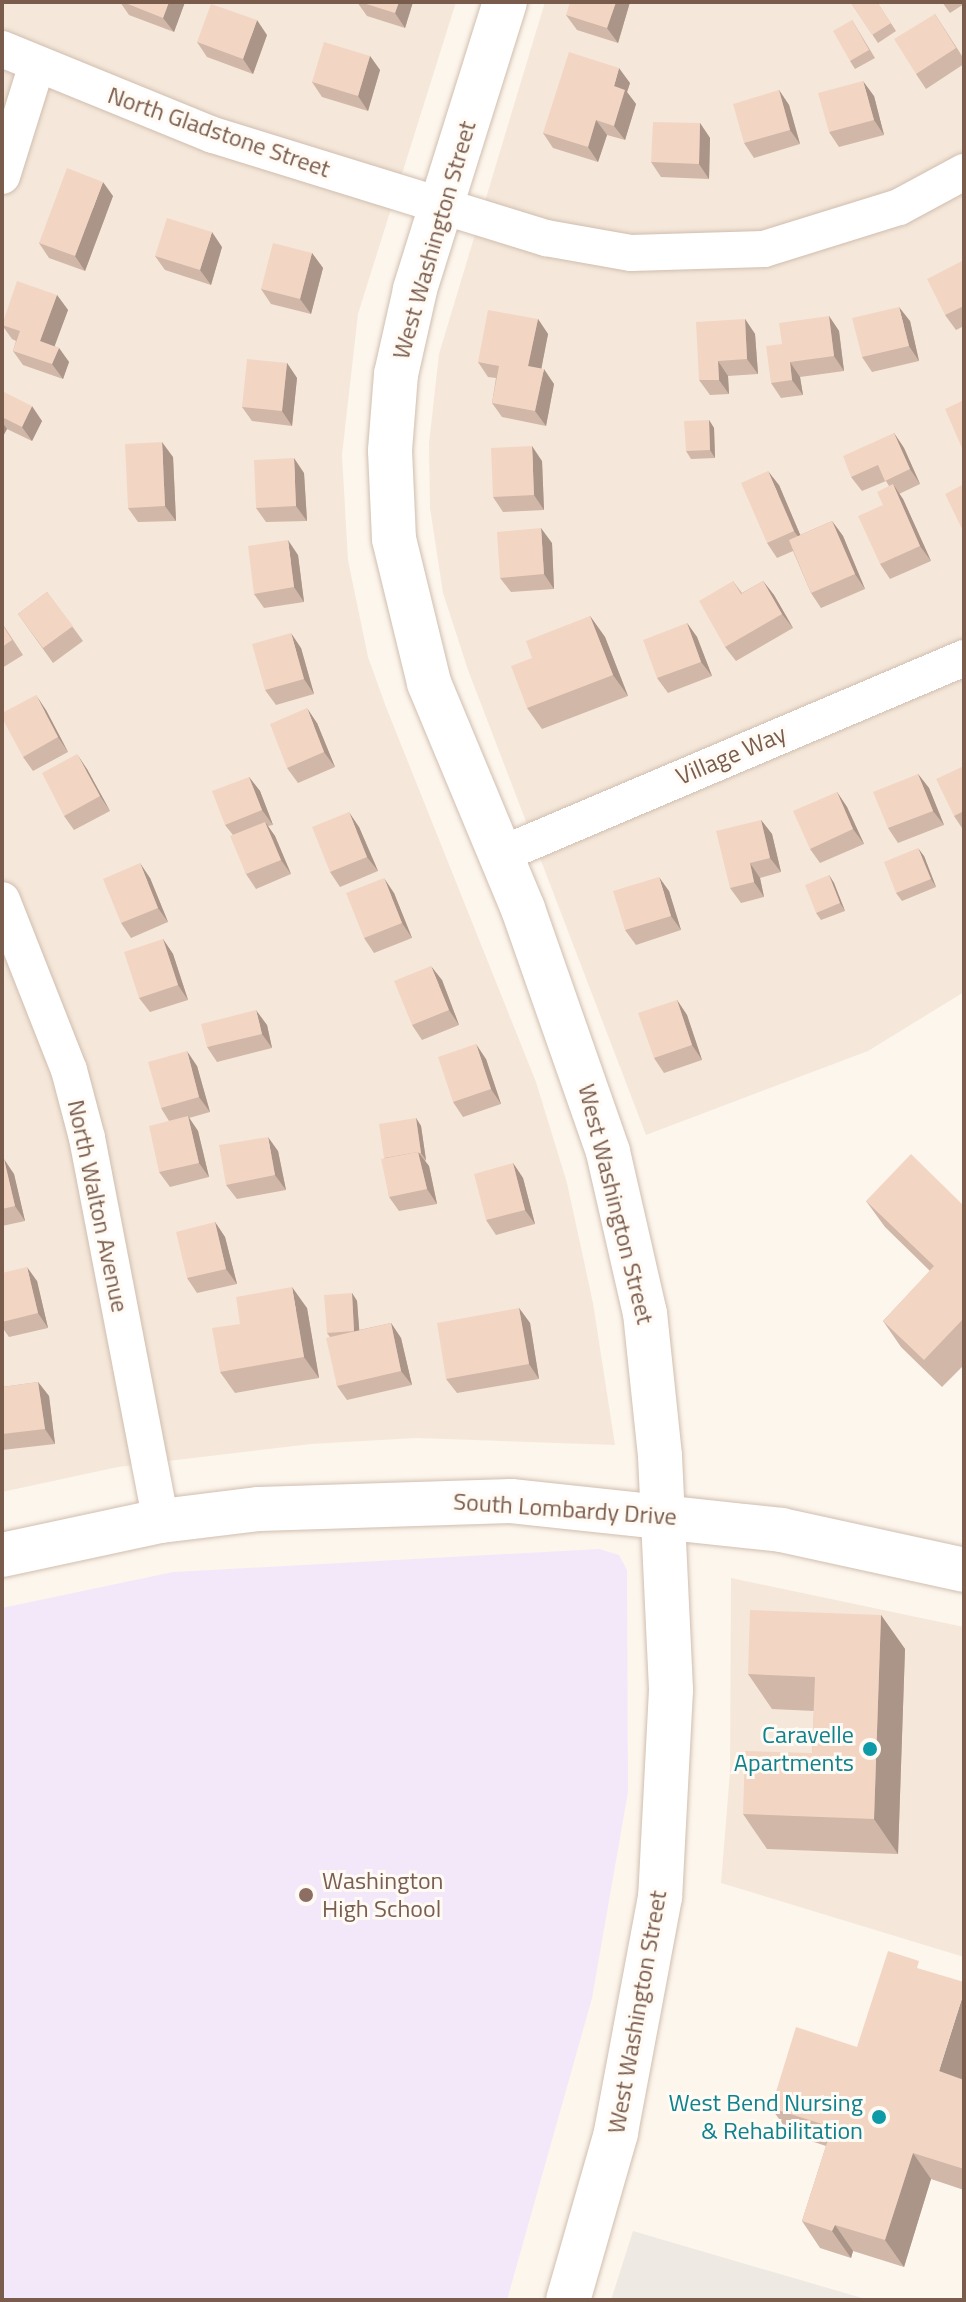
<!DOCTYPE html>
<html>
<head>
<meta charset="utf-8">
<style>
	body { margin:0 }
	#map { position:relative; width:966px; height:2302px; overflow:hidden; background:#fdf6ec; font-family:"Titillium Web",sans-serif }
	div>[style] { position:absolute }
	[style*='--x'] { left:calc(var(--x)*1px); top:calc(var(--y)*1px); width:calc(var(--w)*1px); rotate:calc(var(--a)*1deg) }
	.residential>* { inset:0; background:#f5e8da }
	.industrial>* { inset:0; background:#efe9e4 }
	.education>* { inset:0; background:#f3e8fa }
	.roads { filter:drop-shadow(0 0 2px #d1beb0) drop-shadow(0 0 2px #d1beb0) }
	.street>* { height:36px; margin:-18px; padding:0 18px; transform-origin:18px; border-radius:18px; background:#fff }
	.secondary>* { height:44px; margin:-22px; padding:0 22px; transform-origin:22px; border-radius:22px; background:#fff }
	.wall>* { inset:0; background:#d1b7a8 }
	.shaded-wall>* { inset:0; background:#aa9588 }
	.building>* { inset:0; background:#f3d5c3 }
	.dots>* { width:22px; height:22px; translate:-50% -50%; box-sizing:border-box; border:4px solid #fffaf3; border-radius:50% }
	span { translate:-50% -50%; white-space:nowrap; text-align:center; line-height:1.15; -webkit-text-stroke:6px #fffaf3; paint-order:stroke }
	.street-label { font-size:24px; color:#7a5c4d }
	.culture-label { font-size:24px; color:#0d838f }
	.right { translate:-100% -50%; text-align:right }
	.education-label { font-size:24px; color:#785e54 }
	.left { translate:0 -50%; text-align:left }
	.frame { position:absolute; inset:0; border:4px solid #7a5c4d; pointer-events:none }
</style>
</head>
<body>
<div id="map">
	<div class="residential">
		<i style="clip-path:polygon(2px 2px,456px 2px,358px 314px,342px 455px,348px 560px,368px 657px,386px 707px,536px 1082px,567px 1183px,593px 1303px,615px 1445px,416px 1438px,311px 1444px,118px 1467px,2px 1492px)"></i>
		<i style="clip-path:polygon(545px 2px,964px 2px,964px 992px,868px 1051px,646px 1135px,468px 670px,443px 593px,430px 508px,429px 443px,439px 354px)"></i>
		<i style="clip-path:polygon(731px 1578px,964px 1627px,964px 1957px,721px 1883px,730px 1772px)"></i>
	</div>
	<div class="industrial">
		<i style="clip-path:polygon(633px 2231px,742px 2263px,869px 2300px,611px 2300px)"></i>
	</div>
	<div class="education">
		<i style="clip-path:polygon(599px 1549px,619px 1555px,627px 1570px,628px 1792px,592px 1998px,507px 2300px,2px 2300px,2px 1608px,173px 1572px)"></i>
	</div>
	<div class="roads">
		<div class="street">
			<i style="--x:2;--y:49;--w:228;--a:22.2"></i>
			<i style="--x:213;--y:135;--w:349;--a:17.2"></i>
			<i style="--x:546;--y:238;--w:86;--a:10"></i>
			<i style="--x:631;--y:253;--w:133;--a:-1.7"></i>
			<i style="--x:764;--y:249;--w:141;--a:-17.3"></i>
			<i style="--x:899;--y:207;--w:74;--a:-28.3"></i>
			<i style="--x:2;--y:176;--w:117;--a:-72.6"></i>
			<i style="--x:500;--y:855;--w:504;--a:-23"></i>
			<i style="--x:2;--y:900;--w:183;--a:68.5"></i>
			<i style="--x:69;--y:1070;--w:70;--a:75.2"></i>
			<i style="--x:87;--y:1138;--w:390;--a:79.1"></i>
		</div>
		<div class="secondary">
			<i style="--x:505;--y:2;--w:302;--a:107.4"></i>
			<i style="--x:415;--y:290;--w:86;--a:102.7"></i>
			<i style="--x:396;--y:374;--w:77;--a:94.5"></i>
			<i style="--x:390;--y:451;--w:88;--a:87.4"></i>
			<i style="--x:394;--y:539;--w:148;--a:76.3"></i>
			<i style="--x:429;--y:683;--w:245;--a:67.4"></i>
			<i style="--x:523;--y:909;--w:257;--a:70.7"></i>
			<i style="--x:608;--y:1152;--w:165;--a:77.1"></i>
			<i style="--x:645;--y:1313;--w:144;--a:84"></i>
			<i style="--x:660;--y:1456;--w:234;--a:87.3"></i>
			<i style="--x:671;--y:1690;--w:207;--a:93"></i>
			<i style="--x:660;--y:1897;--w:240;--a:100.6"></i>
			<i style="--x:616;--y:2133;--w:174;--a:106"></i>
			<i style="--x:2;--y:1555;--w:163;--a:-12.1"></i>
			<i style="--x:161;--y:1521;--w:99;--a:-7"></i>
			<i style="--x:259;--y:1509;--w:252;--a:-1.8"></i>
			<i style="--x:511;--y:1501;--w:272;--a:6.1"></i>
			<i style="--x:781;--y:1530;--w:187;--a:12.3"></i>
		</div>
	</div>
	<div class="wall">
		<i style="clip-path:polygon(120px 2px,185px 2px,174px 32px,129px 15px)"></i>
		<i style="clip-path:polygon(357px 2px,413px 2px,405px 28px,367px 16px)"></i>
		<i style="clip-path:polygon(630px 2px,618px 43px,577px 30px,566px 15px)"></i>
		<i style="clip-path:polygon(877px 2px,896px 31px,878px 43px,851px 3px)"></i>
		<i style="clip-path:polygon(942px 2px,964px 2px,964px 4px,950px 13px)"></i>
		<i style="clip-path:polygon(935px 14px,964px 59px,964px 64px,926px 89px,916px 74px)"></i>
		<i style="clip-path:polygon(852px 20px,875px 58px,855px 69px,850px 61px)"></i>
		<i style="clip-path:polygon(267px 35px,253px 74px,207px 57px,197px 42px)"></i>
		<i style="clip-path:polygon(370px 56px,380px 70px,368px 111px,322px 97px,312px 82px)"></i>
		<i style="clip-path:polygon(630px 83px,627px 92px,636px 104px,625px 140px,607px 135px,598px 162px,553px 148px,543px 133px)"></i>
		<i style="clip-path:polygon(779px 90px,789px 105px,800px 144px,754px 158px,744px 143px)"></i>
		<i style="clip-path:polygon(874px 96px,884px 135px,839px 147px,829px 132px)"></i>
		<i style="clip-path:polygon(700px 123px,710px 138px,709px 179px,661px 177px,651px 162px)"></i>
		<i style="clip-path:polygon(113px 196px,85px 271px,49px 258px,39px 243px)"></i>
		<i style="clip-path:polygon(222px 247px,211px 285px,165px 270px,155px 256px)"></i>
		<i style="clip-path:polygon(312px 253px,323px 268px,311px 314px,271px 304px,261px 289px)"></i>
		<i style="clip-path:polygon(964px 260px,964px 326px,956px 330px,945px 315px)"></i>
		<i style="clip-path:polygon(57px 295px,68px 310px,54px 346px,59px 348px,69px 362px,63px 379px,23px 365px,13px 351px,16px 341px,12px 339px,2px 325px)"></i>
		<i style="clip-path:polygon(829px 316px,839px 331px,844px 371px,800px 377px,803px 395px,781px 398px,771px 383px,782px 344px)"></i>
		<i style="clip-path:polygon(538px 319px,548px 334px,541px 369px,554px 384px,546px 426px,502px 417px,492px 403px,496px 378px,488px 377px,478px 362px)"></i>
		<i style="clip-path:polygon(745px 319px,755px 334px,758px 374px,728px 376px,729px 394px,710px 395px,699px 380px)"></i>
		<i style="clip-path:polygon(910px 321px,919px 361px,872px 372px,862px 357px)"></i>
		<i style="clip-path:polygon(287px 363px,297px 378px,292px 426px,252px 421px,242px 407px)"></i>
		<i style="clip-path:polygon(2px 391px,42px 421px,32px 441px,7px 429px,2px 438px)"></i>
		<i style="clip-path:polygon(709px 420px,714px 428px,715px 458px,691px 459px,686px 451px)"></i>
		<i style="clip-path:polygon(894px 433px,904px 448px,920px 484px,899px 494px,903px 499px,931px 561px,890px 579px,880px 564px,883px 505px,889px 486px,886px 481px,862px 491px,851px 477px)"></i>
		<i style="clip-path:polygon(173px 457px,176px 521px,138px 522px,128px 508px)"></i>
		<i style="clip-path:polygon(542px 461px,544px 510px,503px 512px,493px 497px)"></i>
		<i style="clip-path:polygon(304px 473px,307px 521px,266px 522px,256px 508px)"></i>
		<i style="clip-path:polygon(779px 485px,800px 535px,832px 521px,843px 536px,865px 589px,821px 608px,811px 593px,793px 551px,777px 558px,767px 543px)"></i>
		<i style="clip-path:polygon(552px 543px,554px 589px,511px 592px,500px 578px)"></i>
		<i style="clip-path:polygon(298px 555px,304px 602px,264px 608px,254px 594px)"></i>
		<i style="clip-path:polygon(733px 581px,742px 593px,763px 581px,774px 595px,793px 628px,736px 661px,725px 647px)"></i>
		<i style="clip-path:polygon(47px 592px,83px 641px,53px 663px,18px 614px)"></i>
		<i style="clip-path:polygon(590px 616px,605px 637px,628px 696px,542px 729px,527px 708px,532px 658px)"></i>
		<i style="clip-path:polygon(2px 623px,23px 655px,2px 668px)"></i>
		<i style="clip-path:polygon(687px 623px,697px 637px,712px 676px,668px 693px,657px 678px)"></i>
		<i style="clip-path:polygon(301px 648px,314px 694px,276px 705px,265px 690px)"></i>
		<i style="clip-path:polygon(46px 710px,68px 752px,33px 771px,23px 757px)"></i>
		<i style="clip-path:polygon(317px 723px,335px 767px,298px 783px,287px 768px)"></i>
		<i style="clip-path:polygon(964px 766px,964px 831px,954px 816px)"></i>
		<i style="clip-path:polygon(87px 769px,110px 811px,74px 830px,64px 816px)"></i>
		<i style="clip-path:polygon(918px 774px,929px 788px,944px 825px,898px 843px,888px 828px)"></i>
		<i style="clip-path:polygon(249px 777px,260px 791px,273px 825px,268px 826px,275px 836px,291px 874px,256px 889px,246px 874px,233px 835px,225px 825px)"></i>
		<i style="clip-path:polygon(837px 792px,847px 807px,864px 844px,820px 863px,810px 849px)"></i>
		<i style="clip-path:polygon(761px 820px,772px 834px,781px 872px,760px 878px,764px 897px,741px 903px,730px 888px)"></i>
		<i style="clip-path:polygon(359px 827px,378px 871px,340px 887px,330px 872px)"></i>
		<i style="clip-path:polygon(924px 856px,936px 887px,902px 901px,896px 893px)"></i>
		<i style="clip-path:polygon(829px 875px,834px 883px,845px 911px,821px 920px,816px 913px)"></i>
		<i style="clip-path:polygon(150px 878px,168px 922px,131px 938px,121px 923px)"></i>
		<i style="clip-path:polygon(669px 891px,681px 930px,636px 945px,625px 930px)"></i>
		<i style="clip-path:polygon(394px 893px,412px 938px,374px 953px,364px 938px)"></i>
		<i style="clip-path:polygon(163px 939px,173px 954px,188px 1000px,150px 1012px,139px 998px)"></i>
		<i style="clip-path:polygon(442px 980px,459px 1025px,422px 1040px,412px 1025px)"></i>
		<i style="clip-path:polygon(677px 1000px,687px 1015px,702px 1060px,664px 1073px,654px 1058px)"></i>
		<i style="clip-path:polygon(267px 1025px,272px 1048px,217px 1062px,207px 1047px)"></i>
		<i style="clip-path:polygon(486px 1059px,501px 1104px,463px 1117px,453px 1102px)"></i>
		<i style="clip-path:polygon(197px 1066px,210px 1112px,189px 1118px,198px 1131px,209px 1177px,170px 1187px,159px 1172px,169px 1121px,161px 1108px)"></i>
		<i style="clip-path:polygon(416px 1118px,421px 1126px,426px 1160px,425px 1161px,429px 1166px,437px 1204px,399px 1211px,389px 1197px,384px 1159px)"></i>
		<i style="clip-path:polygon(278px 1151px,286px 1190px,237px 1199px,226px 1185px)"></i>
		<i style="clip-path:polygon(2px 1160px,14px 1174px,25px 1221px,2px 1226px)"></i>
		<i style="clip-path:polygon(513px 1163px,523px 1178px,535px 1224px,496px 1235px,486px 1220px)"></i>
		<i style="clip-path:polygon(866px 1201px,964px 1206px,964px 1365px,942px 1387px,901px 1347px,883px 1321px,930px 1271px,885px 1227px)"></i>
		<i style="clip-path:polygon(215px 1222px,225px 1237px,237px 1284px,197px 1293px,187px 1278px)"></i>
		<i style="clip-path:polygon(2px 1273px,37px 1281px,48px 1328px,9px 1337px,2px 1327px)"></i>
		<i style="clip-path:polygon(352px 1293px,357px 1301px,359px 1330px,391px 1323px,401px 1338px,412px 1385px,347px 1400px,337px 1386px,330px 1337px,327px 1333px)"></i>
		<i style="clip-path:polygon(307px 1308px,319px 1378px,235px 1393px,220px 1372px,240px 1324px)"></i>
		<i style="clip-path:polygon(519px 1308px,530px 1323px,539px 1379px,457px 1393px,446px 1379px)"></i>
		<i style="clip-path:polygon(38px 1382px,49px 1396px,55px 1444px,2px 1450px,2px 1387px)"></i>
		<i style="clip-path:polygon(881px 1615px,905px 1649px,898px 1854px,767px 1849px,743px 1814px,812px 1753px,814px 1711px,772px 1709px,748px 1674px)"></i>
		<i style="clip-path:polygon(964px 2080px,964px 2190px,931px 2179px,904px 2267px,853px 2251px,851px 2258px,820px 2248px,802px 2221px,826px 2146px,790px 2134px,771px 2108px)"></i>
	</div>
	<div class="shaded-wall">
		<i style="clip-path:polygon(169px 2px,185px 2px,174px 32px,163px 18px)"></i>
		<i style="clip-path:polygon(399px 2px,413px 2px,405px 28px,395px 13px)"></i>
		<i style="clip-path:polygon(616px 2px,630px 2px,618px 43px,607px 28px)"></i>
		<i style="clip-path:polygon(257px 20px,267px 35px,253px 74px,243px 59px)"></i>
		<i style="clip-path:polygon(370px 56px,380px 70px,368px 111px,358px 96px)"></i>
		<i style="clip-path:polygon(619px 68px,630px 83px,627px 92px,636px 104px,625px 140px,614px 126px,614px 86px)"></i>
		<i style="clip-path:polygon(863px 81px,874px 96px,884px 135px,874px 120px)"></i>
		<i style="clip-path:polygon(779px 90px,789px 105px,800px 144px,790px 130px)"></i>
		<i style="clip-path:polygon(596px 120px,607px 135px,598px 162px,588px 147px)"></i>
		<i style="clip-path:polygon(700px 123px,710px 138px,709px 179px,699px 164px)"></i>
		<i style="clip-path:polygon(103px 182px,113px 196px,85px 271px,75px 256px)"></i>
		<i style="clip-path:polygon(212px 232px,222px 247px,211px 285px,200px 270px)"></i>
		<i style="clip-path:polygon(312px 253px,323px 268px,311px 314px,300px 299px)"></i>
		<i style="clip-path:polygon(57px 295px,68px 310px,51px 356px,40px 341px)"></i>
		<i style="clip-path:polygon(899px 307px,910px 321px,919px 361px,909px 346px)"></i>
		<i style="clip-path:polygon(829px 316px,839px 331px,844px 371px,834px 356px)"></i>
		<i style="clip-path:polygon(538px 319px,548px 334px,539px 381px,528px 366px)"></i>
		<i style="clip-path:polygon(745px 319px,755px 334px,758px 374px,747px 359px)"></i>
		<i style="clip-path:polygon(59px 348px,69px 362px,63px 379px,52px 364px)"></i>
		<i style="clip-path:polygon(718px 361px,728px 376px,729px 394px,719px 380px)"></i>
		<i style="clip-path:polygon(790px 362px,800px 377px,803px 395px,792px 380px)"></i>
		<i style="clip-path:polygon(287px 363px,297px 378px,292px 426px,282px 411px)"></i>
		<i style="clip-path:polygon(544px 369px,554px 384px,546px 426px,535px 411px)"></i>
		<i style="clip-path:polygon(32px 406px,42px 421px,32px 441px,22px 427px)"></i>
		<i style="clip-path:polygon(709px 420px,714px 428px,715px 458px,710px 450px)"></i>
		<i style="clip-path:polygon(2px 422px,7px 429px,2px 438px)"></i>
		<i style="clip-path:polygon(894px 433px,904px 448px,920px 484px,910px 469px)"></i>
		<i style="clip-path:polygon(162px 442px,173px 457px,176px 521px,165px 506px)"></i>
		<i style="clip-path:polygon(532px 446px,542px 461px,544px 510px,534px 495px)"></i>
		<i style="clip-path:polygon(294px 458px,304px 473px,307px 521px,296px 506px)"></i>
		<i style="clip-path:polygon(768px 471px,779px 485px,805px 546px,794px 531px)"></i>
		<i style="clip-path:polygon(893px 484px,903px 499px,931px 561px,920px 546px)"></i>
		<i style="clip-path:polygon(832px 521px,843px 536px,865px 589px,855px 574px)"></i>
		<i style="clip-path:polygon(541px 528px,552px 543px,554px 589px,544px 574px)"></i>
		<i style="clip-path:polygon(288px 540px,298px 555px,304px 602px,294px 587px)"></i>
		<i style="clip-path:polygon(763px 581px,774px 595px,793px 628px,782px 614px)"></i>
		<i style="clip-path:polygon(590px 616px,605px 637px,628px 696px,613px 675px)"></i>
		<i style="clip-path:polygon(687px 623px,697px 637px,712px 676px,701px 662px)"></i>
		<i style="clip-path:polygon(291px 633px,301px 648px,314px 694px,304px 679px)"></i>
		<i style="clip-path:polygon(36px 695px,46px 710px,68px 752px,58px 737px)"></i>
		<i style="clip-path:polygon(307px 708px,317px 723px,335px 767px,324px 752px)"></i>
		<i style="clip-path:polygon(77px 754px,87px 769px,110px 811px,100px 796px)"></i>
		<i style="clip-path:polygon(918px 774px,929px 788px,944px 825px,933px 811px)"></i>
		<i style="clip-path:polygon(249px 777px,260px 791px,273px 825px,262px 810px)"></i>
		<i style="clip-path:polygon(837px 792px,847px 807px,864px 844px,853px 829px)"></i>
		<i style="clip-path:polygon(349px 812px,359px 827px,378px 871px,367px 857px)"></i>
		<i style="clip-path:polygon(761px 820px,772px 834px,781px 872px,770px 858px)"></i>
		<i style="clip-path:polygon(265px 822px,275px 836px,291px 874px,281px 860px)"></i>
		<i style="clip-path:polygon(918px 848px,924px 856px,936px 887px,931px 879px)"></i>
		<i style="clip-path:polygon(140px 863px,150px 878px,168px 922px,158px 908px)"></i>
		<i style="clip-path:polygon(750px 863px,760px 878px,764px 897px,754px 882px)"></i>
		<i style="clip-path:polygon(829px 875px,834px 883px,845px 911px,840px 903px)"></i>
		<i style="clip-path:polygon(659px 877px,669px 891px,681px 930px,671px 916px)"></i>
		<i style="clip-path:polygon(384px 878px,394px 893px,412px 938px,402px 923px)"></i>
		<i style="clip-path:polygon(163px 939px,173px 954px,188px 1000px,178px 985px)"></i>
		<i style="clip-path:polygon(431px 966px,442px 980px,459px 1025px,449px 1010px)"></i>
		<i style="clip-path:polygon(677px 1000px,687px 1015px,702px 1060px,692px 1045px)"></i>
		<i style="clip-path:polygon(256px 1010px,267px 1025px,272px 1048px,262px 1034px)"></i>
		<i style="clip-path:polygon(476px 1044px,486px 1059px,501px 1104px,491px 1089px)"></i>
		<i style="clip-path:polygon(187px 1051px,197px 1066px,210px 1112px,199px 1097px)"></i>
		<i style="clip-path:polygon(188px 1116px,198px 1131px,209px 1177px,199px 1163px)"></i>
		<i style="clip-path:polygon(416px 1118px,421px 1126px,426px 1160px,421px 1153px)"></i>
		<i style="clip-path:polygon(268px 1137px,278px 1151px,286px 1190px,275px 1175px)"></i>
		<i style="clip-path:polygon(418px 1152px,429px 1166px,437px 1204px,427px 1189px)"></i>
		<i style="clip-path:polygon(4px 1159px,14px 1174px,25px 1221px,15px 1206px)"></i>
		<i style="clip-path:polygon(513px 1163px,523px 1178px,535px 1224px,525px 1210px)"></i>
		<i style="clip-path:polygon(215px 1222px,225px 1237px,237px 1284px,226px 1269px)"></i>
		<i style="clip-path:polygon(27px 1267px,37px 1281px,48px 1328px,38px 1313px)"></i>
		<i style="clip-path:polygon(292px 1287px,307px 1308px,319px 1378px,304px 1357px)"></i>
		<i style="clip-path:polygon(352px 1293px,357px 1301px,360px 1339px,354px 1331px)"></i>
		<i style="clip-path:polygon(519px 1308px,530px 1323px,539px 1379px,529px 1364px)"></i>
		<i style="clip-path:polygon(391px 1323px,401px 1338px,412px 1385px,401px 1371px)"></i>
		<i style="clip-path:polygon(38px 1382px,49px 1396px,55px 1444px,45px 1429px)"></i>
		<i style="clip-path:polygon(881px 1615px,905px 1649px,898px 1854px,874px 1819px)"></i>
		<i style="clip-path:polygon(964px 1992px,964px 2077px,957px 2098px,939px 2071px)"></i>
		<i style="clip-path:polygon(913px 2153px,931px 2179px,904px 2267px,885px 2240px)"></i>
		<i style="clip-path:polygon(835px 2225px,853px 2251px,851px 2258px,832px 2231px)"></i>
	</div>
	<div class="building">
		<i style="clip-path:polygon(123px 2px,169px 2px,163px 18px)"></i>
		<i style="clip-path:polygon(360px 2px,399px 2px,395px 13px)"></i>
		<i style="clip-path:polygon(570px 2px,616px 2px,607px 28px,566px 15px)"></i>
		<i style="clip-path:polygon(852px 2px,877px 2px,891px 23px,872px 35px,851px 3px)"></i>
		<i style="clip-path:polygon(211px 4px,257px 20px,243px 59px,197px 42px)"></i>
		<i style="clip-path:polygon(935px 14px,956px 48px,916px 74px,894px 39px)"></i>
		<i style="clip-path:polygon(852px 20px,869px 50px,850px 61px,833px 31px)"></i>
		<i style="clip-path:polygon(324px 42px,370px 56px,358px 96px,312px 82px)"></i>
		<i style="clip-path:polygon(569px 52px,619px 68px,614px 86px,625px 90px,614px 126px,596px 120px,588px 147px,543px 133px)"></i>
		<i style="clip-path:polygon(863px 81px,874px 120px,829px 132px,818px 93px)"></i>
		<i style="clip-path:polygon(779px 90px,790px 130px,744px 143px,733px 104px)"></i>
		<i style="clip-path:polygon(653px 122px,700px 123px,699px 164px,651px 162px)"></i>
		<i style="clip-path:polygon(67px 168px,103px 182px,75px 256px,39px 243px)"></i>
		<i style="clip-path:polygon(167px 218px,212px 232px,200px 270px,155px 256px)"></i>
		<i style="clip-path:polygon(273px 243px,312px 253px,300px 299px,261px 289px)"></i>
		<i style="clip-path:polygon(964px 260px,964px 306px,945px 315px,927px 279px)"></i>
		<i style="clip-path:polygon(17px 281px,57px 295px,40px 341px,59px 348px,52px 364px,13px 351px,20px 331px,2px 325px)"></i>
		<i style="clip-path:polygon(899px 307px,909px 346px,862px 357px,852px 318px)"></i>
		<i style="clip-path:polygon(488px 310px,538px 319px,528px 366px,544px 369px,535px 411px,492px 403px,499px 366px,478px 362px)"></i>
		<i style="clip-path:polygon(829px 316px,834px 356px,790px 362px,792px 380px,771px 383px,766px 346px,782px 344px,779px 323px)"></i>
		<i style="clip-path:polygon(745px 319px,747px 359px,718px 361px,719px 380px,699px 380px,696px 322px)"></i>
		<i style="clip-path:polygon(247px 359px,287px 363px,282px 411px,242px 407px)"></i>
		<i style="clip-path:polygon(2px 391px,32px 406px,22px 427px,2px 417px)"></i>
		<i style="clip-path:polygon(964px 400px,964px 447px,962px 448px,945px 409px)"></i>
		<i style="clip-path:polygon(709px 420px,710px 450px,686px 451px,684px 421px)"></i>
		<i style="clip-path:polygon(894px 433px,910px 469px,885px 481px,878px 465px,851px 477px,843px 456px)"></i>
		<i style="clip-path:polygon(162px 442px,165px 506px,128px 508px,125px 444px)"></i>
		<i style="clip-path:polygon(532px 446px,534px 495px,493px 497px,491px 448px)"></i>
		<i style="clip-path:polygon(294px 458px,296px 506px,256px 508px,254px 460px)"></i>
		<i style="clip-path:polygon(768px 471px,794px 531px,767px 543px,741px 483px)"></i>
		<i style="clip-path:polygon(893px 484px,920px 546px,880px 564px,858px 516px,883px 505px,877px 492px)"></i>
		<i style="clip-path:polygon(964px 484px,964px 528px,962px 529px,945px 494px)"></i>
		<i style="clip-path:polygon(832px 521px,855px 574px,811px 593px,789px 540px)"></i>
		<i style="clip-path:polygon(541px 528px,544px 574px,500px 578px,497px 532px)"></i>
		<i style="clip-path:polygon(288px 540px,294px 587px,254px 594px,248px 546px)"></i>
		<i style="clip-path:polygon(733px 581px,741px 594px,763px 581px,782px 614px,725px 647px,699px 601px)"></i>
		<i style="clip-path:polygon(47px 592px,73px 626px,43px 648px,18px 614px)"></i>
		<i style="clip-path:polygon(590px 616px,613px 675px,527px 708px,511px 666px,532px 658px,526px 641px)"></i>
		<i style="clip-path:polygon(687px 623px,701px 662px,657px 678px,643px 640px)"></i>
		<i style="clip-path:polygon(2px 624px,12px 640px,2px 647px)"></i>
		<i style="clip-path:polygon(291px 633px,304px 679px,265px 690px,252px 644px)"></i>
		<i style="clip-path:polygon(36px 695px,58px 737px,23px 757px,2px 718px,2px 713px)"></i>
		<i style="clip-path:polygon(307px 708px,324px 752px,287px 768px,270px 724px)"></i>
		<i style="clip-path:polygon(77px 754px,100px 796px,64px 816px,42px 773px)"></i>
		<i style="clip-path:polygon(964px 766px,964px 811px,954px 816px,936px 779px)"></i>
		<i style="clip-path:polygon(918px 774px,933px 811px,888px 828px,873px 792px)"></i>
		<i style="clip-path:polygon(249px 777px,262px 810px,225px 825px,212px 791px)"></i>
		<i style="clip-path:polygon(837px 792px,853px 829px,810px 849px,793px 811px)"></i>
		<i style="clip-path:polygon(349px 812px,367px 857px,330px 872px,312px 827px)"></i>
		<i style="clip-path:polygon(761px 820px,770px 858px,750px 863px,754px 882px,730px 888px,716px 831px)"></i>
		<i style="clip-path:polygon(265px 822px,281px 860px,246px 874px,230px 836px)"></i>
		<i style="clip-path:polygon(918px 848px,931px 879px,896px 893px,884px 862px)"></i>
		<i style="clip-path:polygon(140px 863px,158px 908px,121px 923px,103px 879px)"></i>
		<i style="clip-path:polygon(829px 875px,840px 903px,816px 913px,805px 885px)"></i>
		<i style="clip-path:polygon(659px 877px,671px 916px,625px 930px,613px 891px)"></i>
		<i style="clip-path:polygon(384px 878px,402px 923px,364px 938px,346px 893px)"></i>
		<i style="clip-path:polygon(163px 939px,178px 985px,139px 998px,124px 952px)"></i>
		<i style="clip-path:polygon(431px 966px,449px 1010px,412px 1025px,394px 981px)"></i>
		<i style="clip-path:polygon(677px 1000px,692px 1045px,654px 1058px,638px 1013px)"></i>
		<i style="clip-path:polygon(256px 1010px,262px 1034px,207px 1047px,201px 1024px)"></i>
		<i style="clip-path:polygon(476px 1044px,491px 1089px,453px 1102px,438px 1057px)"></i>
		<i style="clip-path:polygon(187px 1051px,199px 1097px,161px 1108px,148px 1062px)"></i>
		<i style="clip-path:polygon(188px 1116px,199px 1163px,159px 1172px,149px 1126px)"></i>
		<i style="clip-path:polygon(416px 1118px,421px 1153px,419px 1153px,418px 1152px,384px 1158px,379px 1124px)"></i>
		<i style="clip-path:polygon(268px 1137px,275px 1175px,226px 1185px,219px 1145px)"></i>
		<i style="clip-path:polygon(418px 1152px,427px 1189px,389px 1197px,381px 1159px)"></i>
		<i style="clip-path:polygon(911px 1154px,964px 1206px,964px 1318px,924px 1360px,883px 1321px,934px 1266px,866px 1201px)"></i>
		<i style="clip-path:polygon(4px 1159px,15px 1206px,2px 1209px,2px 1160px)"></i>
		<i style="clip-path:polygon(513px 1163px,525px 1210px,486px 1220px,474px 1174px)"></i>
		<i style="clip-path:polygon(215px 1222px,226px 1269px,187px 1278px,176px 1232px)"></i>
		<i style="clip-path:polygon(27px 1267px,38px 1313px,2px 1322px,2px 1273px)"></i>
		<i style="clip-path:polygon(292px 1287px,304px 1357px,220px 1372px,212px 1328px,240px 1324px,236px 1297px)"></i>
		<i style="clip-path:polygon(352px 1293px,354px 1331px,327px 1333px,324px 1295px)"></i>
		<i style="clip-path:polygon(519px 1308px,529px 1364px,446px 1379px,437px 1323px)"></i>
		<i style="clip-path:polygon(391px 1323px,401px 1371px,337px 1386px,326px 1338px)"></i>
		<i style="clip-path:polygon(38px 1382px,45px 1429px,2px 1434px,2px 1387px)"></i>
		<i style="clip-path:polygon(750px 1610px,881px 1615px,874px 1819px,743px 1814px,745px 1751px,812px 1753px,815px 1677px,748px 1674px)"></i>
		<i style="clip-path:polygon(888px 1951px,919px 1961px,917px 1968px,964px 1982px,964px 1992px,939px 2071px,964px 2080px,964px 2169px,913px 2153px,885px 2240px,835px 2225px,832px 2231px,802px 2221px,832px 2127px,771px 2108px,796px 2027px,857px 2047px)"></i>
	</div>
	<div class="dots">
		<i style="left:870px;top:1749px;background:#0f9aa8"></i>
		<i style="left:306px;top:1895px;background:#8d6e63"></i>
		<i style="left:879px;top:2117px;background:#0f9aa8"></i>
	</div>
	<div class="street-label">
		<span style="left:219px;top:132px;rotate:19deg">North Gladstone Street</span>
		<span style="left:434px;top:240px;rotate:-74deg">West Washington Street</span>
		<span style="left:731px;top:755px;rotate:-23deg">Village Way</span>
		<span style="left:616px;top:1204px;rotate:76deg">West Washington Street</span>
		<span style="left:98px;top:1206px;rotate:78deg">North Walton Avenue</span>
		<span style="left:565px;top:1509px;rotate:4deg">South Lombardy Drive</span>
		<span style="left:637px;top:2012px;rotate:-80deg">West Washington Street</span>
	</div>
	<div class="culture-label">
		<span class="right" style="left:854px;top:1749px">Caravelle<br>Apartments</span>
		<span class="right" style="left:863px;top:2117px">West Bend Nursing<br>&amp; Rehabilitation</span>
	</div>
	<div class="education-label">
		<span class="left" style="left:322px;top:1895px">Washington<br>High School</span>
	</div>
	<div class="frame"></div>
</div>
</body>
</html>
